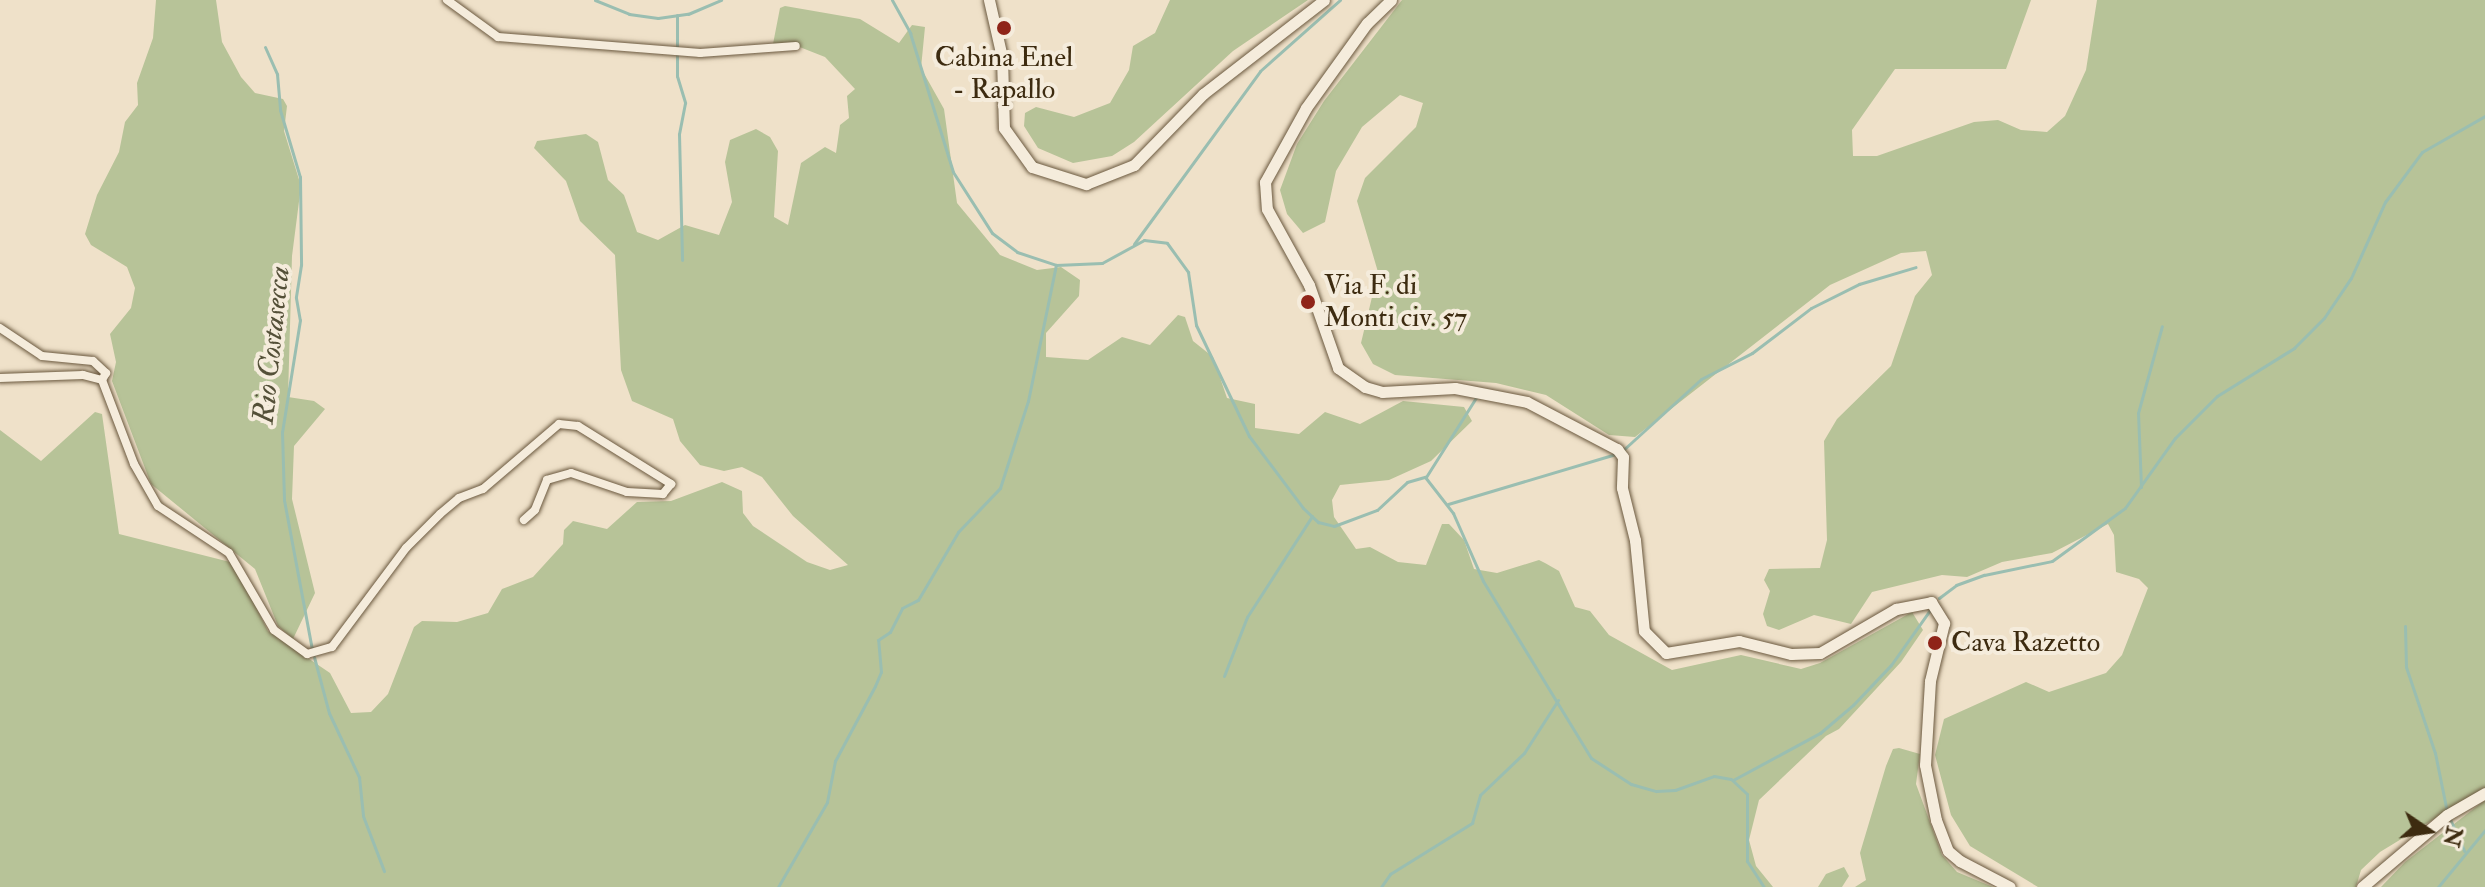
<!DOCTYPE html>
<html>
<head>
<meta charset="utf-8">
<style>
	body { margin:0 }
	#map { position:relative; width:2485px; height:887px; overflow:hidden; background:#efe1c9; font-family:"IM FELL Double Pica",serif }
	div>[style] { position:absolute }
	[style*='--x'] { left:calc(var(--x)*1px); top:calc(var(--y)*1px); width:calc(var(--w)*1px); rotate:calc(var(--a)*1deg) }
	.green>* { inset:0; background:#b7c398 }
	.stream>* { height:3px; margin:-1.5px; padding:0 1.5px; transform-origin:1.5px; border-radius:1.5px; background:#9abeb1 }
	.roads { filter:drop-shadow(0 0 2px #6a583e) drop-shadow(0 0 2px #6a583e) }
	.street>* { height:8px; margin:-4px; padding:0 4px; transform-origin:4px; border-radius:4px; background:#f5ecdc }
	.secondary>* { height:11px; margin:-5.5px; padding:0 5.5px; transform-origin:5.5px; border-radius:5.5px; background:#f5ecdc }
	.dots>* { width:22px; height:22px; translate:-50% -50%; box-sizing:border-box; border:4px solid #f5ecdc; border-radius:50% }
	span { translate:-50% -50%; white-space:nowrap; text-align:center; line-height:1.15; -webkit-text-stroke:8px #f5ecdc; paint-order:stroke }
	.poi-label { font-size:28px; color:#3d2b10 }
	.left { translate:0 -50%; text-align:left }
	.water-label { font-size:30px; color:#545038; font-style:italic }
	.north { position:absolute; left:2389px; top:791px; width:80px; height:80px; -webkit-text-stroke:6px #f5ecdc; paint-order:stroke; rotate:103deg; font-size:22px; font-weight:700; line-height:32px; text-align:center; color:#3d2b10 }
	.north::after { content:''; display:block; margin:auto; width:28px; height:36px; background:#3d2b10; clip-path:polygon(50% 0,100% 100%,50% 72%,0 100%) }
</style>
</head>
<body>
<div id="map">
	<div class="green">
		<i style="clip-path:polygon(156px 0,216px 0,222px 42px,241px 77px,255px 93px,283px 99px,287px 106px,284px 131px,301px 186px,292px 256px,288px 397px,314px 401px,325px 409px,294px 446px,292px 499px,315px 593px,293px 639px,278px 626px,255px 569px,151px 484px,112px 381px,116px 362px,110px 334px,131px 308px,135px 288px,127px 267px,91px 245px,85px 234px,97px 195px,119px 152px,125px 122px,138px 105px,137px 83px,153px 38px)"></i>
		<i style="clip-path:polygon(1170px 0,1308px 0,1233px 51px,1134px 142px,1112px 156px,1073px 163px,1038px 148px,1024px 126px,1025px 113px,1036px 107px,1074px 117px,1110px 103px,1129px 70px,1133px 46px,1155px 33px)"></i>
		<i style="clip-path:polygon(1402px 0,2031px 0,2006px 69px,1895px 69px,1852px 130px,1853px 156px,1877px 156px,1974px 122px,1998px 120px,2021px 130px,2047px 132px,2065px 116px,2086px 70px,2097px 0,2485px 0,2485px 788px,2380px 852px,2361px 870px,2356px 887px,2038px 887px,1970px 846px,1951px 815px,1935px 755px,1944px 719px,2026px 682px,2049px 692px,2106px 673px,2122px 655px,2148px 588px,2139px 579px,2116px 572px,2114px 535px,2108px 524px,2052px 553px,2002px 562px,1967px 577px,1942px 575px,1872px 592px,1851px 624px,1814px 615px,1779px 630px,1767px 626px,1763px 614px,1770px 591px,1764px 580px,1769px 569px,1820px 568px,1827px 540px,1824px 441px,1837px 419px,1891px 366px,1915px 296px,1932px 275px,1926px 251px,1901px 253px,1830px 285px,1635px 437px,1609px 435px,1546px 395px,1496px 383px,1395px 375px,1373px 364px,1361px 343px,1378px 272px,1357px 201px,1365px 178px,1416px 127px,1423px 103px,1400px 95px,1362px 127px,1336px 171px,1325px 222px,1303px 233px,1287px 214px,1280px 190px,1297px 144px,1324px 101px)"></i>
		<i style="clip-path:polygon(785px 6px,860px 19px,899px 43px,912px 25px,925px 27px,921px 68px,944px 109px,957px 203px,1000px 255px,1037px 270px,1061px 267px,1080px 280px,1079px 296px,1046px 333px,1046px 357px,1088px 360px,1122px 337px,1150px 345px,1178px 315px,1185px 317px,1193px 341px,1213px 357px,1227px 398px,1255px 404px,1255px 428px,1299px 434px,1325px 412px,1360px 424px,1403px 401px,1464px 407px,1472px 421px,1431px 461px,1389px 480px,1340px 485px,1332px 500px,1334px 517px,1356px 549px,1370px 547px,1398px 562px,1426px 565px,1442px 524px,1449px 524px,1464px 540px,1474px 569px,1497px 573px,1539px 560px,1545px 563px,1559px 571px,1575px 607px,1590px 611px,1609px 635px,1672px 670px,1741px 655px,1801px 669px,1820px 663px,1912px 612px,1923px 630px,1901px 662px,1839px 729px,1826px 736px,1759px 800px,1749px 840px,1756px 866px,1773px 887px,0 887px,0 430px,41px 461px,95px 412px,102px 414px,119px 534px,234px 563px,268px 631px,330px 673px,351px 713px,371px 712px,388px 694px,414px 627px,422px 621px,457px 622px,488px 613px,502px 589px,533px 577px,563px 544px,564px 530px,573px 521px,607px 529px,637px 502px,671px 501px,722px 482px,742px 491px,743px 513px,753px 526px,807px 562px,830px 570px,848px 565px,793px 516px,762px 477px,742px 467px,724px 471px,700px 465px,680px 441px,673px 419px,632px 401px,621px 370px,615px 255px,580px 221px,566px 181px,534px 148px,537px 141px,586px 134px,598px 142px,608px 180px,624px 195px,637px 232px,658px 240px,685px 225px,719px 235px,732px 202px,725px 162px,730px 140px,756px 129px,770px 137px,778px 151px,774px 217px,788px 225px,801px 163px,825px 147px,836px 153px,840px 125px,849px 118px,847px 96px,855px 89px,825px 57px,797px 46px,773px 44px,780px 8px)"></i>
		<i style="clip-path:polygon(1899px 748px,1920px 754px,1916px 784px,1942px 855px,1957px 872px,1993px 887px,1855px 887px,1866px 880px,1860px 853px,1886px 766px,1893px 749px)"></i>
		<i style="clip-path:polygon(2485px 800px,2485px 887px,2381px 887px,2405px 862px)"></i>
		<i style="clip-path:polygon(1844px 867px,1849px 876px,1842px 887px,1818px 887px,1826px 874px)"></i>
	</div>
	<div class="stream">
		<i style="--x:595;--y:0;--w:37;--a:22"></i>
		<i style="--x:629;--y:14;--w:29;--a:8"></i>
		<i style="--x:658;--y:18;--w:30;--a:-8"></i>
		<i style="--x:688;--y:14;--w:36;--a:-23"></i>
		<i style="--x:892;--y:0;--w:38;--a:61"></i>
		<i style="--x:910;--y:33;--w:145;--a:72.8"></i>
		<i style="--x:953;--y:172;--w:72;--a:57.4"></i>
		<i style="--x:992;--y:233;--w:31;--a:37"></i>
		<i style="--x:1017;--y:252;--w:41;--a:18.4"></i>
		<i style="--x:1056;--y:265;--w:46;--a:-2.5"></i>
		<i style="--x:1102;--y:263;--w:48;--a:-28.7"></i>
		<i style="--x:1144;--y:240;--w:23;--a:7"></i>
		<i style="--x:1167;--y:243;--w:36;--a:54"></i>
		<i style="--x:1188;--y:272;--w:54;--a:81.4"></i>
		<i style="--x:1196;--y:325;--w:123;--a:64.5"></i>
		<i style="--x:1249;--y:436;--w:90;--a:53.1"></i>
		<i style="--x:1303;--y:508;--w:21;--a:43"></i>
		<i style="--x:1318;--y:522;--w:16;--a:14"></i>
		<i style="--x:1334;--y:526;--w:46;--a:-20.4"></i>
		<i style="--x:1377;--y:510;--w:41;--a:-43"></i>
		<i style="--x:1407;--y:482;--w:19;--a:-16"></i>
		<i style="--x:1425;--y:477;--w:46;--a:52.1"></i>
		<i style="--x:1453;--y:513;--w:74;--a:66.2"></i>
		<i style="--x:1483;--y:581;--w:207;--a:58.6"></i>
		<i style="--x:1591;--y:758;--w:48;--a:33"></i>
		<i style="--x:1631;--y:784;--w:26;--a:16"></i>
		<i style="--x:1656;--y:791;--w:19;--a:-3"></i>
		<i style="--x:1675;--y:790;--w:41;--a:-19.7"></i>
		<i style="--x:1714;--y:776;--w:17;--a:10"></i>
		<i style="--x:1731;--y:779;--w:22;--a:43"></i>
		<i style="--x:1747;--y:794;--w:67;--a:90"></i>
		<i style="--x:1747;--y:861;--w:31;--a:57"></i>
		<i style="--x:677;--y:15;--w:61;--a:90"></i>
		<i style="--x:677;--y:76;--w:28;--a:73"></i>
		<i style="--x:685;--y:103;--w:32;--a:101"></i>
		<i style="--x:679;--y:134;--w:126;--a:88.6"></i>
		<i style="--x:265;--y:47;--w:30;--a:66"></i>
		<i style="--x:277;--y:74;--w:36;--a:85"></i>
		<i style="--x:280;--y:110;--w:70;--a:73.4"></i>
		<i style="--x:300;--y:177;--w:88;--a:89.3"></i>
		<i style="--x:301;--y:265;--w:33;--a:99"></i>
		<i style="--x:296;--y:298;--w:22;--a:80"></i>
		<i style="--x:300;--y:320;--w:113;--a:99.1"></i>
		<i style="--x:282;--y:432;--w:68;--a:88.3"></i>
		<i style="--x:284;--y:500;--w:153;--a:79.4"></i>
		<i style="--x:1134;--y:244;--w:214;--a:-53.9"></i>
		<i style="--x:1260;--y:71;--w:107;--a:-41.6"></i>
		<i style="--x:1622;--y:451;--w:107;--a:-42.3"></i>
		<i style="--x:1701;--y:379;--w:57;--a:-27"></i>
		<i style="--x:1752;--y:353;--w:74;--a:-37.3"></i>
		<i style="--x:1811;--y:308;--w:54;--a:-26.6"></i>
		<i style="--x:1859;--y:284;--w:59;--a:-16.6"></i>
		<i style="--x:1426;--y:477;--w:96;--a:-57.8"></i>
		<i style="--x:2141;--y:487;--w:74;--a:-92.3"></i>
		<i style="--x:2138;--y:413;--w:90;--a:-74.6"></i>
		<i style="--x:1448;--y:504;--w:175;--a:-16.6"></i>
		<i style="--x:1939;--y:598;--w:21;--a:-37"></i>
		<i style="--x:1956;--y:585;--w:30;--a:-20"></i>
		<i style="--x:1984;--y:575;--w:69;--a:-11.6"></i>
		<i style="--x:2052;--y:561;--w:90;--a:-36"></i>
		<i style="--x:2125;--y:508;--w:86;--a:-54.5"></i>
		<i style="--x:2175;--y:438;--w:59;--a:-45"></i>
		<i style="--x:2217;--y:396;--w:91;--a:-31.9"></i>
		<i style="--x:2294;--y:348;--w:42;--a:-45"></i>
		<i style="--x:2324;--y:318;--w:48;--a:-56"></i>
		<i style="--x:2351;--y:278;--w:83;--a:-65.9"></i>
		<i style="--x:2385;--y:202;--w:62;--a:-53.5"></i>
		<i style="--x:2422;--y:152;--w:73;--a:-29.7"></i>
		<i style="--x:2405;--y:626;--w:41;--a:88.6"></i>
		<i style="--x:2406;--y:667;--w:91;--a:71.4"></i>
		<i style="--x:2435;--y:753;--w:60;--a:78.5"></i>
		<i style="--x:314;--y:657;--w:58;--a:75"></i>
		<i style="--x:329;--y:713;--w:71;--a:64.9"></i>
		<i style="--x:359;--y:777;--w:39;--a:84"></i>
		<i style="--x:363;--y:816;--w:59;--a:69.1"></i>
		<i style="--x:1224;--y:676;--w:63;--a:-68.7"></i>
		<i style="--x:1247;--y:617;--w:120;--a:-57.2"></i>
		<i style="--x:1733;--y:780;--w:99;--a:-28.4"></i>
		<i style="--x:1820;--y:733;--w:43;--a:-40.3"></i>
		<i style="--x:1853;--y:705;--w:55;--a:-46.5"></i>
		<i style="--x:1891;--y:665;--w:67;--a:-54.7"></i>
		<i style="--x:2450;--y:819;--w:35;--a:66"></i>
		<i style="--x:778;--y:887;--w:98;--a:-60"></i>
		<i style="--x:827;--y:802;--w:42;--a:-79"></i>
		<i style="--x:835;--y:761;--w:85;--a:-61.9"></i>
		<i style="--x:875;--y:686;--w:15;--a:-67"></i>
		<i style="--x:881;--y:672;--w:32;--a:-95"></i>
		<i style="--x:878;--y:640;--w:14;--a:-34"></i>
		<i style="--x:890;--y:632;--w:27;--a:-63"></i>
		<i style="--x:902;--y:608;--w:18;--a:-27"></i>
		<i style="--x:918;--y:600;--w:79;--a:-59.5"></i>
		<i style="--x:958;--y:532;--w:61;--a:-46.3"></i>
		<i style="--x:1000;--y:488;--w:91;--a:-72.2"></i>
		<i style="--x:1028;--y:401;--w:139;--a:-78.4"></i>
		<i style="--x:1381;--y:887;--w:16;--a:-55"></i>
		<i style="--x:1390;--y:874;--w:97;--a:-31.9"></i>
		<i style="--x:1472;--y:823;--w:29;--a:-74"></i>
		<i style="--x:1480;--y:795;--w:61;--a:-43.7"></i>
		<i style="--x:1524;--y:753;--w:63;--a:-57.3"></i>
		<i style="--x:2438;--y:887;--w:74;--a:-50.5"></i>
	</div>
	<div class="roads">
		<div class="street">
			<i style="--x:447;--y:0;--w:63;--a:36"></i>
			<i style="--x:498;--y:37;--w:203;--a:4.5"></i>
			<i style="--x:700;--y:53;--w:96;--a:-4.2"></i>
			<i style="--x:0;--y:328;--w:50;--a:33.7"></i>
			<i style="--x:42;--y:356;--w:51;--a:5.6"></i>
			<i style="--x:93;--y:361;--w:18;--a:43"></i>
			<i style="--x:106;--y:373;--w:8;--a:120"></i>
			<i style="--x:102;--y:380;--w:20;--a:-165"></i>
			<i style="--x:83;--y:375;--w:83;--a:177.9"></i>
			<i style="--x:102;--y:380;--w:90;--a:69.1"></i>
			<i style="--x:134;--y:464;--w:48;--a:60.3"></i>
			<i style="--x:158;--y:506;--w:85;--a:33.5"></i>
			<i style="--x:229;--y:553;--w:89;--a:59.7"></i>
			<i style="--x:274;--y:630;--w:41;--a:36"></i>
			<i style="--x:307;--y:654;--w:26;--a:-16"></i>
			<i style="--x:332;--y:647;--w:124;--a:-53.2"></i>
			<i style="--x:406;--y:548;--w:48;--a:-45"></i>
			<i style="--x:440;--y:514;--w:25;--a:-40"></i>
			<i style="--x:459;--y:498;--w:26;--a:-21"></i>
			<i style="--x:483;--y:489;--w:100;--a:-40.5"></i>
			<i style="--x:559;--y:424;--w:19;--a:6"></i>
			<i style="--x:578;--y:426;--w:110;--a:31.9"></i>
			<i style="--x:671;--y:484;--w:13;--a:129"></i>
			<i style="--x:663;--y:494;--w:36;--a:-177"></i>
			<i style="--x:627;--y:492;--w:59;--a:-161.3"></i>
			<i style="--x:571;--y:473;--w:25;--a:164"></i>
			<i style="--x:547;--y:480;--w:32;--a:112"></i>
			<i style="--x:535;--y:510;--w:15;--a:138"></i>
		</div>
		<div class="secondary">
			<i style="--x:989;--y:0;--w:58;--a:77.2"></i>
			<i style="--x:1002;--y:57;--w:71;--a:88.4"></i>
			<i style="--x:1004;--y:128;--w:48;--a:54.3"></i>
			<i style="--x:1032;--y:167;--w:57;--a:17.5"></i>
			<i style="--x:1086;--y:184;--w:52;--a:-21.6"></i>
			<i style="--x:1134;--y:165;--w:99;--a:-45.8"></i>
			<i style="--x:1203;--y:94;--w:153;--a:-37.8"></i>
			<i style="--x:1391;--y:0;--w:33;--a:136"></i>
			<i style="--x:1367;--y:23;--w:105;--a:125.7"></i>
			<i style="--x:1306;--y:108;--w:85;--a:119"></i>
			<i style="--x:1265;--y:182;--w:27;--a:86"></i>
			<i style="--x:1267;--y:209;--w:87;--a:61.1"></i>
			<i style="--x:1309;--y:285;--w:88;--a:70.7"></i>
			<i style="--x:1338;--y:368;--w:33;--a:35"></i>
			<i style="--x:1365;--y:387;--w:18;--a:16"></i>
			<i style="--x:1382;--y:392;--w:73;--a:-3.1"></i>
			<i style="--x:1455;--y:388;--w:73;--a:11"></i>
			<i style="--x:1527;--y:402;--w:102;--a:27.6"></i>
			<i style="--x:1617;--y:449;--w:10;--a:53"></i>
			<i style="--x:1623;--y:457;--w:31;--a:92"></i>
			<i style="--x:1622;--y:488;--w:54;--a:76"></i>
			<i style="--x:1635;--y:540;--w:91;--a:84.4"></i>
			<i style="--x:1644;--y:631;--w:31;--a:45"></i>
			<i style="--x:1666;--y:653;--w:74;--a:-9.3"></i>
			<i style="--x:1739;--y:641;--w:54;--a:14"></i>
			<i style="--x:1791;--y:654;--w:29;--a:-2"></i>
			<i style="--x:1820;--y:653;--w:88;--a:-30.1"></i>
			<i style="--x:1896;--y:609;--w:36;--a:-11"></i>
			<i style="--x:1931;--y:602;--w:25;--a:58"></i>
			<i style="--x:1944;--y:623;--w:60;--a:103.6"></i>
			<i style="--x:1930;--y:681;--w:84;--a:93.4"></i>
			<i style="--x:1925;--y:765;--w:56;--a:78.7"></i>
			<i style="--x:1936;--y:820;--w:33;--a:69"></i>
			<i style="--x:1948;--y:851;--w:16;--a:40"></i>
			<i style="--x:1960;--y:861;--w:56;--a:27.5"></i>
			<i style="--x:2362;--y:887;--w:111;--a:-40.3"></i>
			<i style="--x:2447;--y:815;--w:44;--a:-30.1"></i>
		</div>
	</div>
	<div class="dots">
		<i style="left:1004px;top:28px;background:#8f2418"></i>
		<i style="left:1308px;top:302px;background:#8f2418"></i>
		<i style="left:1935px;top:643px;background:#8f2418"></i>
	</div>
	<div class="poi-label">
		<span style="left:1004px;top:74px">Cabina Enel<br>- Rapallo</span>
		<span class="left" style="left:1324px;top:302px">Via F. di<br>Monti civ. 57</span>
		<span class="left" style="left:1951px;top:643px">Cava Razetto</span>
	</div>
	<div class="water-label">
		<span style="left:272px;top:345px;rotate:-84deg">Rio Costasecca</span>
	</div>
	<div class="north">N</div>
</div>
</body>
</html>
